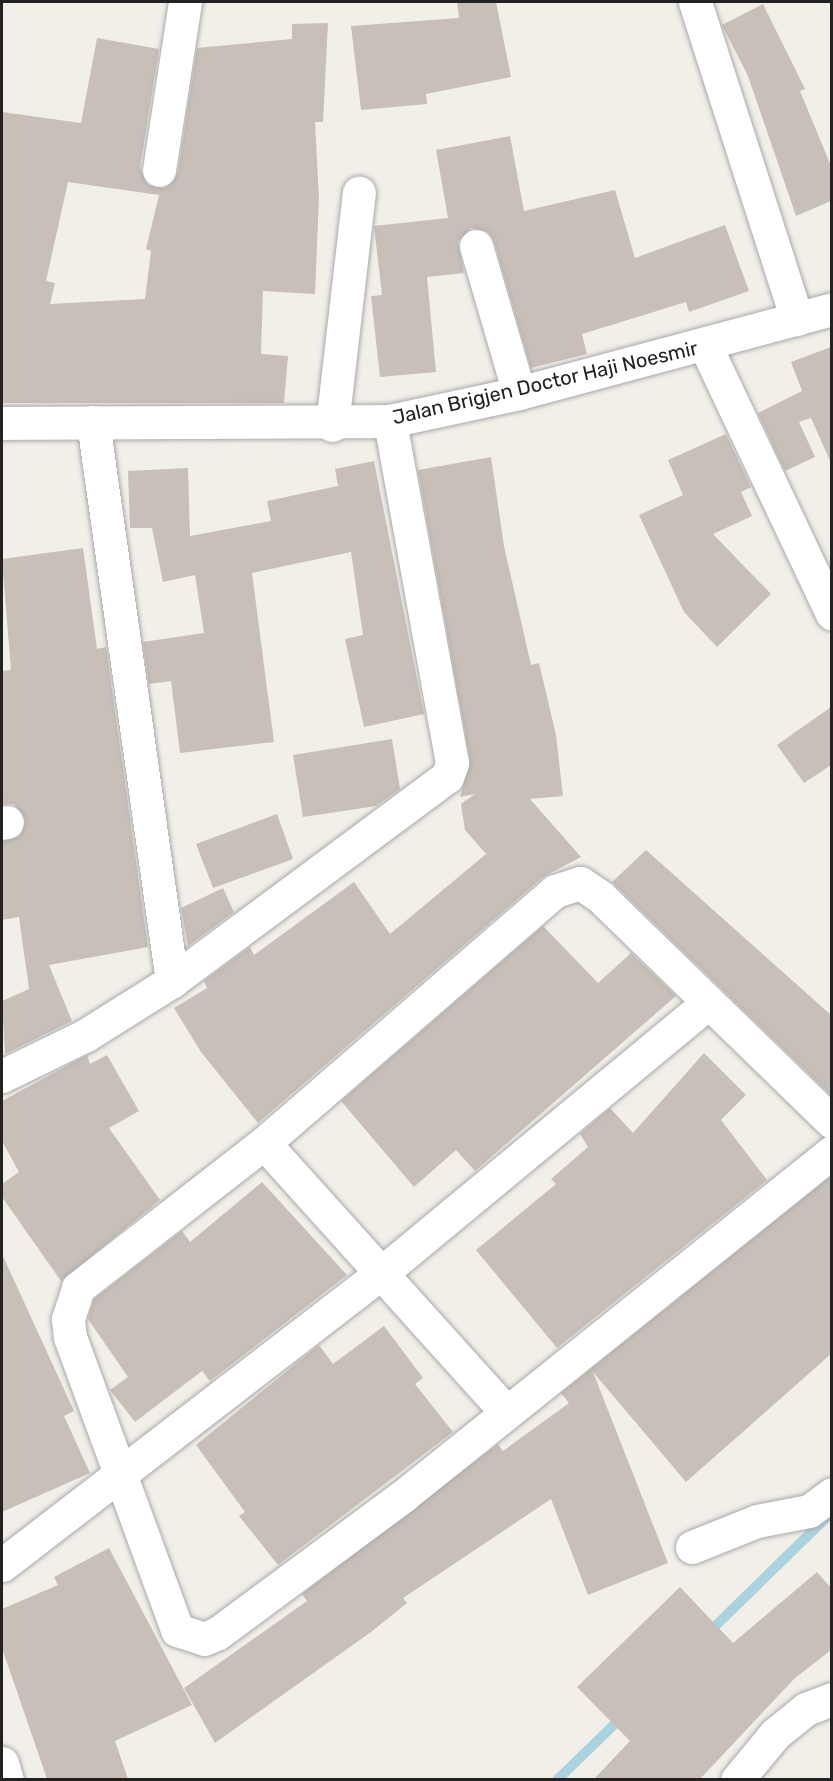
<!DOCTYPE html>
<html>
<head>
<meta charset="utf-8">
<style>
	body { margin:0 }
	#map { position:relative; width:833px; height:1781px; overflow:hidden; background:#f2efe9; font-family:Rubik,sans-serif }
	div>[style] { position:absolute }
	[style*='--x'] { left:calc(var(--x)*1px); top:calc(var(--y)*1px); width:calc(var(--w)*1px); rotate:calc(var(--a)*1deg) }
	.stream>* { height:10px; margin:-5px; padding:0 5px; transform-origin:5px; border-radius:5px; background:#aad3df }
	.building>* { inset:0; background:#c7bfb8 }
	.roads { filter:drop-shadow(0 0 2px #a9a9a9) drop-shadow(0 0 2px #a9a9a9) }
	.minor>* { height:33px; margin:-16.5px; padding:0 16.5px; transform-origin:16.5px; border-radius:16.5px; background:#fff }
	span { translate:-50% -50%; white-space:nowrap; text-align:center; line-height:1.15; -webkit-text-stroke:4.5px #fff; paint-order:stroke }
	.street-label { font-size:20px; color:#222 }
	.frame { position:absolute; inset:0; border:3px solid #222; pointer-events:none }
</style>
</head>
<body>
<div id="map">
	<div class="stream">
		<i style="--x:706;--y:1635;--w:173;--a:-44.3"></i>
		<i style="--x:557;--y:1780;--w:93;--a:-44.1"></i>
	</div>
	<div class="building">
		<i style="clip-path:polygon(457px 2px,496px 2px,511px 77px,426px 94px,427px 104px,361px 110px,351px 26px,459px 18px)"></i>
		<i style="clip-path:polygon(763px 4px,805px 89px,800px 91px,831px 166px,831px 201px,796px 216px,748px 76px,722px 25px)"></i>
		<i style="clip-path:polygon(evenodd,328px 23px,323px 122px,315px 122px,319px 198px,315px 294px,263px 291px,261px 354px,288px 356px,284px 403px,2px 403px,2px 112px,81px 123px,97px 38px,159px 49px,140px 168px,148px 185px,165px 188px,178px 173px,197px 48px,292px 39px,292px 24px,328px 23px,68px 182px,159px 195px,146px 249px,151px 251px,145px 299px,50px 304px,55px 283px,46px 281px,68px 182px)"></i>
		<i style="clip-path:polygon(510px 136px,524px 211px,615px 190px,635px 258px,725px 225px,749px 291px,689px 312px,686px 302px,582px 334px,587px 354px,531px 368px,494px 241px,488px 232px,471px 228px,458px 242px,464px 273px,427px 277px,436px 372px,380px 377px,371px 296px,382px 295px,374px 226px,448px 218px,436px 150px)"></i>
		<i style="clip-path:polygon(831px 347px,831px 463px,811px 418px,799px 422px,815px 457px,785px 471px,758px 413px,802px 391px,791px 362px)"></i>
		<i style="clip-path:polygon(726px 434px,751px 487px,741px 492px,752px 516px,713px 534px,771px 594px,717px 647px,684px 612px,639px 515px,683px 495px,668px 460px)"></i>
		<i style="clip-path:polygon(491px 457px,504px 546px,531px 665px,539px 663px,556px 735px,563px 796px,530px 799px,581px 857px,543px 877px,258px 1123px,201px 1052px,174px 1008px,207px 988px,204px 981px,250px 947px,254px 955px,354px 882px,390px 934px,486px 854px,465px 830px,461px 804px,475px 794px,460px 797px,470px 760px,418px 470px)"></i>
		<i style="clip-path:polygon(374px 461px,424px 714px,364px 727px,345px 639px,363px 635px,351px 552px,252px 573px,274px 742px,180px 753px,171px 681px,149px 684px,143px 642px,204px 633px,195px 575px,163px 582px,152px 528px,130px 528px,128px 471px,188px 468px,190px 536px,271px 521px,267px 501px,338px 486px,335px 469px)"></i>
		<i style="clip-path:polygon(83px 548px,97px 649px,106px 647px,148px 947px,49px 965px,72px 1021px,5px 1054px,2px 1001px,29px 989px,19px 917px,2px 920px,2px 841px,20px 836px,25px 819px,14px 804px,2px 804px,2px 671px,11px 670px,2px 559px)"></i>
		<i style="clip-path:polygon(831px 707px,831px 765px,804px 783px,777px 745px)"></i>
		<i style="clip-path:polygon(392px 739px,400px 789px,376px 806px,303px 817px,293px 755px)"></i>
		<i style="clip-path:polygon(277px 814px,293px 859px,213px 888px,196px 844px)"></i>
		<i style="clip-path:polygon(646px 850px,831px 1015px,831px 1095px,612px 882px)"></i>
		<i style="clip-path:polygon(223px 888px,234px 912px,188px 946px,181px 908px)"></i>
		<i style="clip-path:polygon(543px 926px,598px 983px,631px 953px,676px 996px,475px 1171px,456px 1150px,414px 1187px,341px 1101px)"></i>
		<i style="clip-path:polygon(704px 1053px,746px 1095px,721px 1120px,767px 1180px,557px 1348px,476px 1250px,556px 1184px,551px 1179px,588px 1147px,580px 1134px,610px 1108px,633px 1133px)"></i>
		<i style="clip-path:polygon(87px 1055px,90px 1064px,107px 1055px,139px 1111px,109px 1128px,160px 1200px,61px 1281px,2px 1197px,2px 1184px,19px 1172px,2px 1141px,2px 1101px)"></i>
		<i style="clip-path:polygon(831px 1176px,831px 1354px,686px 1482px,593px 1372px,668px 1563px,588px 1595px,551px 1499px,403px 1598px,407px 1603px,371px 1632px,215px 1743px,184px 1688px,307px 1601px,302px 1594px,498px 1444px,503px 1451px,569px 1403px,561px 1393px)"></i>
		<i style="clip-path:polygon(262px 1182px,347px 1275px,210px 1381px,202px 1371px,135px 1422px,110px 1390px,128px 1377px,88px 1319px,94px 1299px,182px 1231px,190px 1242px)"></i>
		<i style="clip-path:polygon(2px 1254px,74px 1411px,64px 1416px,90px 1473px,2px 1512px)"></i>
		<i style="clip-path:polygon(384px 1326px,423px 1378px,415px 1384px,453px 1432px,278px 1565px,239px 1516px,245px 1512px,196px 1445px,319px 1345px,333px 1364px)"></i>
		<i style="clip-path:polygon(109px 1548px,192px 1705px,115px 1741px,128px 1779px,47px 1779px,2px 1648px,2px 1609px,58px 1585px,54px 1577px)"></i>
		<i style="clip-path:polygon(817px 1572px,831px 1588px,831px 1650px,794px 1679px,700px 1779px,594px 1779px,630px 1741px,577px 1687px,680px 1587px,733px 1643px)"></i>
	</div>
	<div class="roads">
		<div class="minor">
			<i style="--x:695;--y:2;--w:333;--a:72.2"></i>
			<i style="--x:159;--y:170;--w:170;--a:-81.2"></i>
			<i style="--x:476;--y:246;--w:153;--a:73.7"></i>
			<i style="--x:705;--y:345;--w:297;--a:64.7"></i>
			<i style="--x:93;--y:422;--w:565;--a:81.96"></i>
			<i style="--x:2;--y:423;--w:388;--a:-0.3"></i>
			<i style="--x:390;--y:421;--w:132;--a:-12.2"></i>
			<i style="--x:519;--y:393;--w:324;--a:-15"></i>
			<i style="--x:332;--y:425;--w:234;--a:-83.4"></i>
			<i style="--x:2;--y:823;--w:5;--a:-11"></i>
			<i style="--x:2;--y:1076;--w:93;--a:-26"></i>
			<i style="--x:86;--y:1035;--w:102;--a:-32.1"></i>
			<i style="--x:172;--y:981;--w:342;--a:-36.6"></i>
			<i style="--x:447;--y:777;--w:15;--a:-70"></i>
			<i style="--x:452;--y:763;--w:348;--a:-100.3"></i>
			<i style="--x:832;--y:1122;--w:322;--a:-135.8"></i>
			<i style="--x:601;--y:897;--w:25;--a:-146"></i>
			<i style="--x:580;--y:883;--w:26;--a:162"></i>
			<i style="--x:555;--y:891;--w:385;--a:139.1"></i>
			<i style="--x:264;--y:1143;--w:236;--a:142.1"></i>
			<i style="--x:78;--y:1288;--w:33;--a:108"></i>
			<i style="--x:68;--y:1319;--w:18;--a:84"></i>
			<i style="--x:70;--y:1337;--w:312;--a:69.9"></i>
			<i style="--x:177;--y:1630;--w:28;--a:18"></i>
			<i style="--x:204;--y:1639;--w:15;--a:-23"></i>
			<i style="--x:218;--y:1633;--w:230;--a:-36.5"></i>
			<i style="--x:403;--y:1496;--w:550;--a:-38.72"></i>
			<i style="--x:264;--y:1143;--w:362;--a:48"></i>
			<i style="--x:692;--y:1547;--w:70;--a:-21.8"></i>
			<i style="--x:757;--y:1521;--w:53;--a:-10.9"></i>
			<i style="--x:809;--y:1511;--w:29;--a:-36"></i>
			<i style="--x:2;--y:1565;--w:476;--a:-37.6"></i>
			<i style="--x:379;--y:1275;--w:427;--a:-39.6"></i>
			<i style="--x:2;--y:1763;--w:18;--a:74"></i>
			<i style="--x:737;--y:1780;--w:60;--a:-50.4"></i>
			<i style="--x:775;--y:1734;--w:40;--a:-39"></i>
			<i style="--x:806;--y:1709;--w:28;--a:-21"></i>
		</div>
	</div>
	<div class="street-label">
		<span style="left:545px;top:383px;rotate:-13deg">Jalan Brigjen Doctor Haji Noesmir</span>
	</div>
	<div class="frame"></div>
</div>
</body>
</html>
